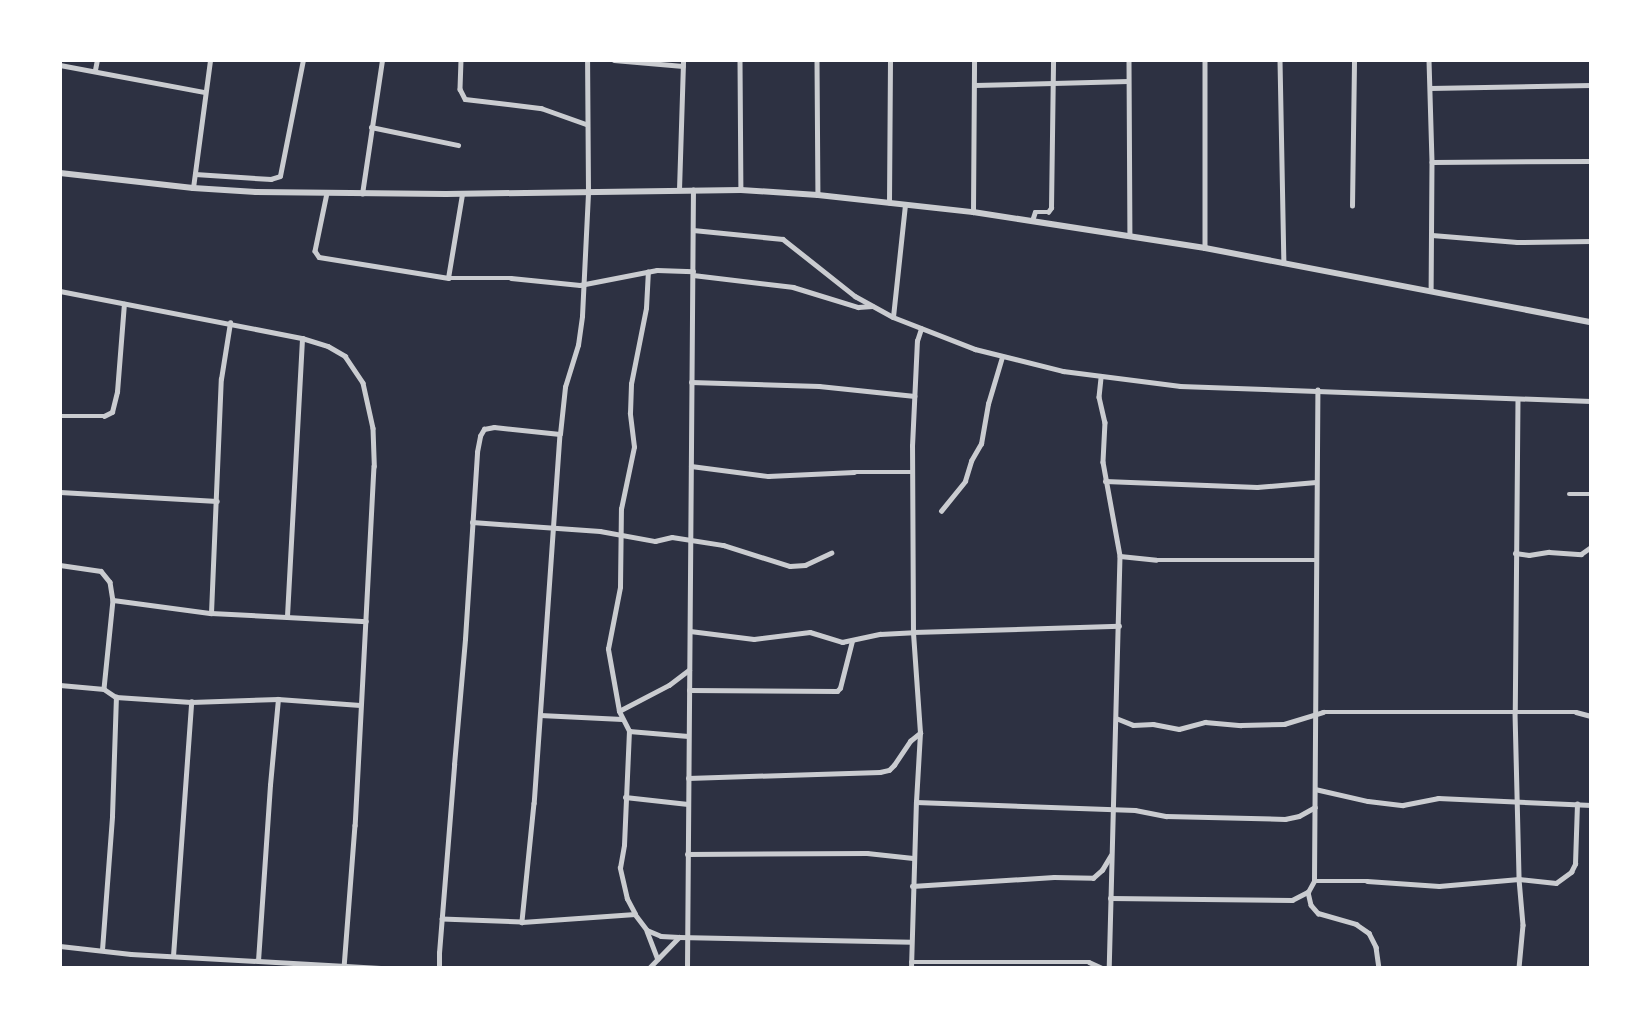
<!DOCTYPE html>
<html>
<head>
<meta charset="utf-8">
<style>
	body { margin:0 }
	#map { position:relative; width:1651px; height:1028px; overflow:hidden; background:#2d3142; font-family:"Crimson Pro",serif }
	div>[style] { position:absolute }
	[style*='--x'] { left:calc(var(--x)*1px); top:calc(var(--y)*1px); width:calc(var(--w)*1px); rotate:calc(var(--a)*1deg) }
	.minor>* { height:4.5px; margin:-2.25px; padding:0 2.25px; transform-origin:2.25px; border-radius:2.25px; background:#caccd0 }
	.tertiary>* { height:6px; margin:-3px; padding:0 3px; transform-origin:3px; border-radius:3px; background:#caccd0 }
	span { translate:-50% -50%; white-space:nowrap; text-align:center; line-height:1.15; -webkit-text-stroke:4.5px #fff; paint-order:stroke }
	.frame { position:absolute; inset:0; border:62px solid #fff; pointer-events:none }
</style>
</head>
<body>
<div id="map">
	<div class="minor">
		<i style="--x:445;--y:60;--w:12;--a:0"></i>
		<i style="--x:461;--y:60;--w:29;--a:92"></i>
		<i style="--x:460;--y:89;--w:11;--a:63"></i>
		<i style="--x:465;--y:99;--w:77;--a:6.8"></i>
		<i style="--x:541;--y:108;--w:48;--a:19.6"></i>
		<i style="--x:614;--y:60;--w:69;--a:5"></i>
		<i style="--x:740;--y:60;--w:130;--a:89.6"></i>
		<i style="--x:817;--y:60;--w:135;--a:89.6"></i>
		<i style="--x:1129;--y:60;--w:176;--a:89.7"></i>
		<i style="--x:1205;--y:60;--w:188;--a:90"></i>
		<i style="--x:1280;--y:60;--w:203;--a:88.9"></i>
		<i style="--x:1429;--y:60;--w:102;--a:88.3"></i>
		<i style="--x:1432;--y:162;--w:129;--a:90.4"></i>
		<i style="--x:60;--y:65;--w:147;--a:10.6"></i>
		<i style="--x:95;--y:70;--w:10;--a:-79"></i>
		<i style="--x:975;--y:85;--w:153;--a:-1.5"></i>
		<i style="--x:1430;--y:88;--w:161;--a:-1.1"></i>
		<i style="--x:371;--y:127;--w:89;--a:11.7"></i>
		<i style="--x:1432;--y:162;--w:159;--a:-0.4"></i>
		<i style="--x:195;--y:174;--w:76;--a:3.8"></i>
		<i style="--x:271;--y:179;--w:9;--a:-18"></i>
		<i style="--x:280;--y:176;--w:118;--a:-78.8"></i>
		<i style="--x:193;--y:188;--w:129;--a:-82.4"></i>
		<i style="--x:679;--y:190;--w:130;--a:-88.2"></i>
		<i style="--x:327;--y:193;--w:59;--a:101.7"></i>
		<i style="--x:315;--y:251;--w:7;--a:56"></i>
		<i style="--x:319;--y:257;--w:131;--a:9.2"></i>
		<i style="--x:448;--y:278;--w:63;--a:0"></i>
		<i style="--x:511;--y:278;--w:69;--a:5.8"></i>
		<i style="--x:580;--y:285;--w:78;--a:-11"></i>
		<i style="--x:657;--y:270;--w:36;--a:2"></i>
		<i style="--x:362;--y:194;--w:135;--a:-81.5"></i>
		<i style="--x:889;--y:203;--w:143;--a:-89.6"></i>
		<i style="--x:1352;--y:206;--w:146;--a:-89.2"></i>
		<i style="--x:973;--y:212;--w:152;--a:-89.6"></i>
		<i style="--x:1032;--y:221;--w:9;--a:-72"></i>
		<i style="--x:1035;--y:212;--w:13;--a:0"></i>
		<i style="--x:1048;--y:212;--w:5;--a:-53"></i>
		<i style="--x:1051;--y:208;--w:148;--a:-89.2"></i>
		<i style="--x:693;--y:230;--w:90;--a:5.7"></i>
		<i style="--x:783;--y:239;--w:92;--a:38.4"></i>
		<i style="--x:855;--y:296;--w:43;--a:28.9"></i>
		<i style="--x:893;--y:317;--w:88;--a:21.3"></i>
		<i style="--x:975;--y:349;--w:91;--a:14"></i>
		<i style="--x:1063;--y:371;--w:118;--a:7.3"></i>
		<i style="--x:1180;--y:386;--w:411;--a:2.1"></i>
		<i style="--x:1432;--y:235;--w:85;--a:4.7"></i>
		<i style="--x:1517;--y:242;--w:74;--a:-0.8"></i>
		<i style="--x:693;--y:275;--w:101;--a:6.8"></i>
		<i style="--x:793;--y:287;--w:68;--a:17.1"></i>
		<i style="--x:858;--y:307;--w:14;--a:-4"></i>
		<i style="--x:448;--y:278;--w:85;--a:-80.5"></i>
		<i style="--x:60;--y:291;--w:247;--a:11"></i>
		<i style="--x:302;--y:338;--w:27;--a:17"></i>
		<i style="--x:328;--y:346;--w:20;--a:30"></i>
		<i style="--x:345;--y:356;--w:32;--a:56"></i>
		<i style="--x:363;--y:383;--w:46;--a:77.5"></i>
		<i style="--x:373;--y:428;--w:38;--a:88"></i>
		<i style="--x:374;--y:466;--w:360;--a:93"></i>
		<i style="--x:355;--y:825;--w:143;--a:94.4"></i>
		<i style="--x:893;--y:317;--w:113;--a:-83.9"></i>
		<i style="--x:1101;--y:378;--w:19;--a:96"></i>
		<i style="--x:1099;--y:397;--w:26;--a:77"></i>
		<i style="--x:1105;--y:422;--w:40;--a:92.9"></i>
		<i style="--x:1103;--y:462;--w:96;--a:79.7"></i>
		<i style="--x:1120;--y:556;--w:412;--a:91.5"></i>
		<i style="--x:691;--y:382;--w:128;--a:1.8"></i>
		<i style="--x:819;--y:386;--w:96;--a:6"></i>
		<i style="--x:1518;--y:399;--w:313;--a:90.5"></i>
		<i style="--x:1515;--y:712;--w:167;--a:88.6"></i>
		<i style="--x:1519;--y:879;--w:46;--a:85"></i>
		<i style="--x:1523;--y:925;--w:43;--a:95.3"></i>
		<i style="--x:60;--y:416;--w:44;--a:0"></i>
		<i style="--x:104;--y:416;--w:9;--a:-27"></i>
		<i style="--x:112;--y:412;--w:21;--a:-76"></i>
		<i style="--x:117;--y:392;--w:88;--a:-85.5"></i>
		<i style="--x:560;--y:434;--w:47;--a:-83.9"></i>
		<i style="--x:565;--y:387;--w:44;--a:-72.8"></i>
		<i style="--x:578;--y:345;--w:29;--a:-82"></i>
		<i style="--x:582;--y:316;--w:124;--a:-87.2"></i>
		<i style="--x:588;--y:192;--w:132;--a:-90.4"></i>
		<i style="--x:691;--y:466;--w:78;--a:7.4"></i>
		<i style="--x:768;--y:476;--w:86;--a:-2.7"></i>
		<i style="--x:854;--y:472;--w:59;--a:0"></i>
		<i style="--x:1105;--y:481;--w:152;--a:2.3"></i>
		<i style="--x:1257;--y:487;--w:59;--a:-4.8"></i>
		<i style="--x:60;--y:492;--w:157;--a:3.3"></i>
		<i style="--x:1569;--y:494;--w:22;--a:0"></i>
		<i style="--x:941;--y:511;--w:38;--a:-51"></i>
		<i style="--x:965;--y:481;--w:21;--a:-73"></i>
		<i style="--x:971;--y:461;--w:20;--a:-60"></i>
		<i style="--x:981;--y:444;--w:41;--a:-80.1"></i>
		<i style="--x:988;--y:404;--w:49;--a:-73.4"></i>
		<i style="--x:472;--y:522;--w:128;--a:4"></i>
		<i style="--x:600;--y:531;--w:56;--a:10.3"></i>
		<i style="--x:655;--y:541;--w:17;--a:-13"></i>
		<i style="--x:672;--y:537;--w:52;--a:8.9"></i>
		<i style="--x:723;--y:545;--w:70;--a:17.4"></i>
		<i style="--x:790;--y:566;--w:15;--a:-4"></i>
		<i style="--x:805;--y:565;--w:29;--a:-25"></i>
		<i style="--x:1515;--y:553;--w:14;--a:8"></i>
		<i style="--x:1529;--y:555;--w:20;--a:-9"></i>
		<i style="--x:1549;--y:552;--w:32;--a:4"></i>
		<i style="--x:1581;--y:554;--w:12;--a:-35"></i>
		<i style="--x:1120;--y:556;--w:36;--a:6"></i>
		<i style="--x:1156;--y:560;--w:160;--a:0"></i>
		<i style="--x:60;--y:565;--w:41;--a:8.3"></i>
		<i style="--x:101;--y:571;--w:14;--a:51"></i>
		<i style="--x:110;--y:582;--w:18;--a:81"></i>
		<i style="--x:113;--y:600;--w:89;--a:95.8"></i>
		<i style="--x:113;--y:600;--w:99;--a:7.6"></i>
		<i style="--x:211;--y:613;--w:155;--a:3"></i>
		<i style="--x:211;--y:613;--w:234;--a:-87.6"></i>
		<i style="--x:221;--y:379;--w:57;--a:-80.9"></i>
		<i style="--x:287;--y:616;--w:278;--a:-86.9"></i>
		<i style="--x:690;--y:631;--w:64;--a:7.1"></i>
		<i style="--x:754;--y:639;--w:56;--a:-7.1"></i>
		<i style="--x:810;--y:632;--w:34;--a:17"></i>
		<i style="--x:842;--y:642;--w:39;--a:-12"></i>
		<i style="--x:880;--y:634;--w:33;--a:-3"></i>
		<i style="--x:913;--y:632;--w:206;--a:-1.7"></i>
		<i style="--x:60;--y:685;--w:44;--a:5.2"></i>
		<i style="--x:104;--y:689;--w:14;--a:34"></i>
		<i style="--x:116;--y:697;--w:75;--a:3.8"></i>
		<i style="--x:191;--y:702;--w:87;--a:-2"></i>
		<i style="--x:278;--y:699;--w:82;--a:4.2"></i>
		<i style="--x:689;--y:690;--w:148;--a:0.4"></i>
		<i style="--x:837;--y:691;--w:4;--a:-45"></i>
		<i style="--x:840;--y:688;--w:49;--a:-75.7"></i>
		<i style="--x:619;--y:711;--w:56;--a:-27.5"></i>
		<i style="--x:669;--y:685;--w:25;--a:-37"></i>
		<i style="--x:540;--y:715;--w:82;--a:2.8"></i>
		<i style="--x:1116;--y:718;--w:18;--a:22"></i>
		<i style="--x:1133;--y:725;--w:20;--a:-3"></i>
		<i style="--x:1153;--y:724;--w:26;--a:11"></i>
		<i style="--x:1179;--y:729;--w:27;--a:-15"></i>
		<i style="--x:1205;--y:722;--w:36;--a:5"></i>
		<i style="--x:1241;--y:725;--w:43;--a:-1.3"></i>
		<i style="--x:1284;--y:724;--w:41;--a:-17.1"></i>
		<i style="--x:1323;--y:712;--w:253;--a:0"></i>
		<i style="--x:1576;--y:712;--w:16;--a:15"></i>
		<i style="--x:629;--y:731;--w:22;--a:-117"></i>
		<i style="--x:619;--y:711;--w:63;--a:-100.1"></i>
		<i style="--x:608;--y:649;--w:63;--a:-79"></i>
		<i style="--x:620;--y:587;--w:78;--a:-89.3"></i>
		<i style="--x:621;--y:509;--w:63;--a:-78.2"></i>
		<i style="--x:634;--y:447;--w:34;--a:-97"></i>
		<i style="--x:630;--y:413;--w:29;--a:-88"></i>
		<i style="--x:631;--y:384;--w:77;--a:-78.8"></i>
		<i style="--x:646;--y:308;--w:36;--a:-87"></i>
		<i style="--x:688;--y:778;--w:192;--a:-1.8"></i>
		<i style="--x:880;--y:772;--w:9;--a:-13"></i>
		<i style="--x:889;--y:770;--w:7;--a:-45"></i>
		<i style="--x:894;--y:765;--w:29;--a:-56"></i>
		<i style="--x:910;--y:741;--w:13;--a:-39"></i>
		<i style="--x:1315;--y:789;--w:54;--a:12.8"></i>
		<i style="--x:1368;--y:801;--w:35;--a:7"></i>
		<i style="--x:1403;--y:805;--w:36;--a:-11"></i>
		<i style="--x:1438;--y:798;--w:153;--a:2.6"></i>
		<i style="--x:625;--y:797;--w:63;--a:6.3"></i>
		<i style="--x:916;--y:802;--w:69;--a:-86.7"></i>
		<i style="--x:920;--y:733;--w:101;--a:-94"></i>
		<i style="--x:913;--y:632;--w:186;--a:-90.3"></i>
		<i style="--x:912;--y:446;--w:105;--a:-87.3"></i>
		<i style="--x:917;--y:341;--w:13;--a:-72"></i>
		<i style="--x:687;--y:854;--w:180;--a:-0.3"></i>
		<i style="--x:867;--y:853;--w:46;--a:6.2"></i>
		<i style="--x:1314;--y:881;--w:53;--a:0"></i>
		<i style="--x:1367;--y:881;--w:72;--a:4"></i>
		<i style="--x:1439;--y:886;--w:80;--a:-5"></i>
		<i style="--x:1519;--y:879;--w:37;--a:6"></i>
		<i style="--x:1556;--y:883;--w:19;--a:-36"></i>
		<i style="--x:1571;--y:872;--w:9;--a:-63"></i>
		<i style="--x:1575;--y:864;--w:60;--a:-88.1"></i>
		<i style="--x:912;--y:886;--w:142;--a:-3.6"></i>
		<i style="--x:1054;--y:877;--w:39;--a:1"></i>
		<i style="--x:1093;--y:878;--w:12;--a:-42"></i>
		<i style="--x:1102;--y:870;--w:17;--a:-59"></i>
		<i style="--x:1308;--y:892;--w:13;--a:77"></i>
		<i style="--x:1311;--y:905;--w:11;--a:49"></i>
		<i style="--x:1318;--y:913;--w:40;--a:16"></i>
		<i style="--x:1356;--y:924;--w:16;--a:35"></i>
		<i style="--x:1369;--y:933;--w:16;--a:63"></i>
		<i style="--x:1376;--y:947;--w:21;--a:82"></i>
		<i style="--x:1110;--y:898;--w:182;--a:0.6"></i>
		<i style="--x:1292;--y:900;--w:18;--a:-27"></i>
		<i style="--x:1308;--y:892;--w:13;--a:-61"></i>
		<i style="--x:1314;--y:881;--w:491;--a:-89.6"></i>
		<i style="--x:635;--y:914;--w:17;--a:-118"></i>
		<i style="--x:627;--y:899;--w:32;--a:-103"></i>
		<i style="--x:620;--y:868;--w:23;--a:-80"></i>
		<i style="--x:624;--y:845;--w:114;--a:-87.5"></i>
		<i style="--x:629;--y:731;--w:59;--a:4.8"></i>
		<i style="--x:522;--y:922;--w:113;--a:-4"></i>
		<i style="--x:635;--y:914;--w:20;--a:53"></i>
		<i style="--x:647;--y:930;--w:15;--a:23"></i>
		<i style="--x:661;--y:936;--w:18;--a:3"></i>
		<i style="--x:647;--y:931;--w:30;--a:69"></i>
		<i style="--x:60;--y:946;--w:71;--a:6.4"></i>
		<i style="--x:131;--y:954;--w:254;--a:3.2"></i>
		<i style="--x:102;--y:950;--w:134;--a:-85.7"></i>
		<i style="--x:112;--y:816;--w:119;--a:-88.1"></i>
		<i style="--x:173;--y:956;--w:255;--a:-85.9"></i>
		<i style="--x:258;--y:961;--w:176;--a:-86.1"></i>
		<i style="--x:270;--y:785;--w:86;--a:-84.7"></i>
		<i style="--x:911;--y:962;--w:178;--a:0"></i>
		<i style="--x:1089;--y:962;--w:14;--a:25"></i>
		<i style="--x:439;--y:968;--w:15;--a:-90"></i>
		<i style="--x:439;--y:953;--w:189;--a:-85.4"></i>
		<i style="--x:454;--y:765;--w:126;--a:-85"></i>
		<i style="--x:465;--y:639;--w:187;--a:-86.3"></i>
		<i style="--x:477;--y:452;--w:16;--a:-79"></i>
		<i style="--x:480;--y:436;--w:8;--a:-60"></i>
		<i style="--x:484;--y:429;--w:10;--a:-11"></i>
		<i style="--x:494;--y:427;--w:66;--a:6.1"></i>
		<i style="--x:560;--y:434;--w:370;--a:94"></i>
		<i style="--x:534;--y:803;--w:120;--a:95.8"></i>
		<i style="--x:522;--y:922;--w:80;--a:-177.9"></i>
		<i style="--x:649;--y:968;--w:43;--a:-45.9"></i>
		<i style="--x:679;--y:937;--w:232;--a:1.2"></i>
		<i style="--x:687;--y:968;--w:778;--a:-89.56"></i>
		<i style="--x:911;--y:968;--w:166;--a:-88.3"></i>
		<i style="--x:916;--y:802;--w:219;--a:2.1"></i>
		<i style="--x:1135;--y:810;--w:32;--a:11"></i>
		<i style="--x:1166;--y:816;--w:119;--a:1.4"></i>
		<i style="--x:1285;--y:819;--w:14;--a:-12"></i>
		<i style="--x:1299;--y:816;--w:18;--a:-29"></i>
	</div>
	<div class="tertiary">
		<i style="--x:60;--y:173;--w:134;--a:6.4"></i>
		<i style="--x:193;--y:188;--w:63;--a:3.6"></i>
		<i style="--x:256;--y:192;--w:190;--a:0.6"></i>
		<i style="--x:446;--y:194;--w:295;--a:-0.8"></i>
		<i style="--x:741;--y:190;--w:77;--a:3.7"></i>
		<i style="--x:818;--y:195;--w:156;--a:6.3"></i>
		<i style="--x:973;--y:212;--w:235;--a:8.8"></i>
		<i style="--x:1205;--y:248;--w:393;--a:10.9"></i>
	</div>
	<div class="frame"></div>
</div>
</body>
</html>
